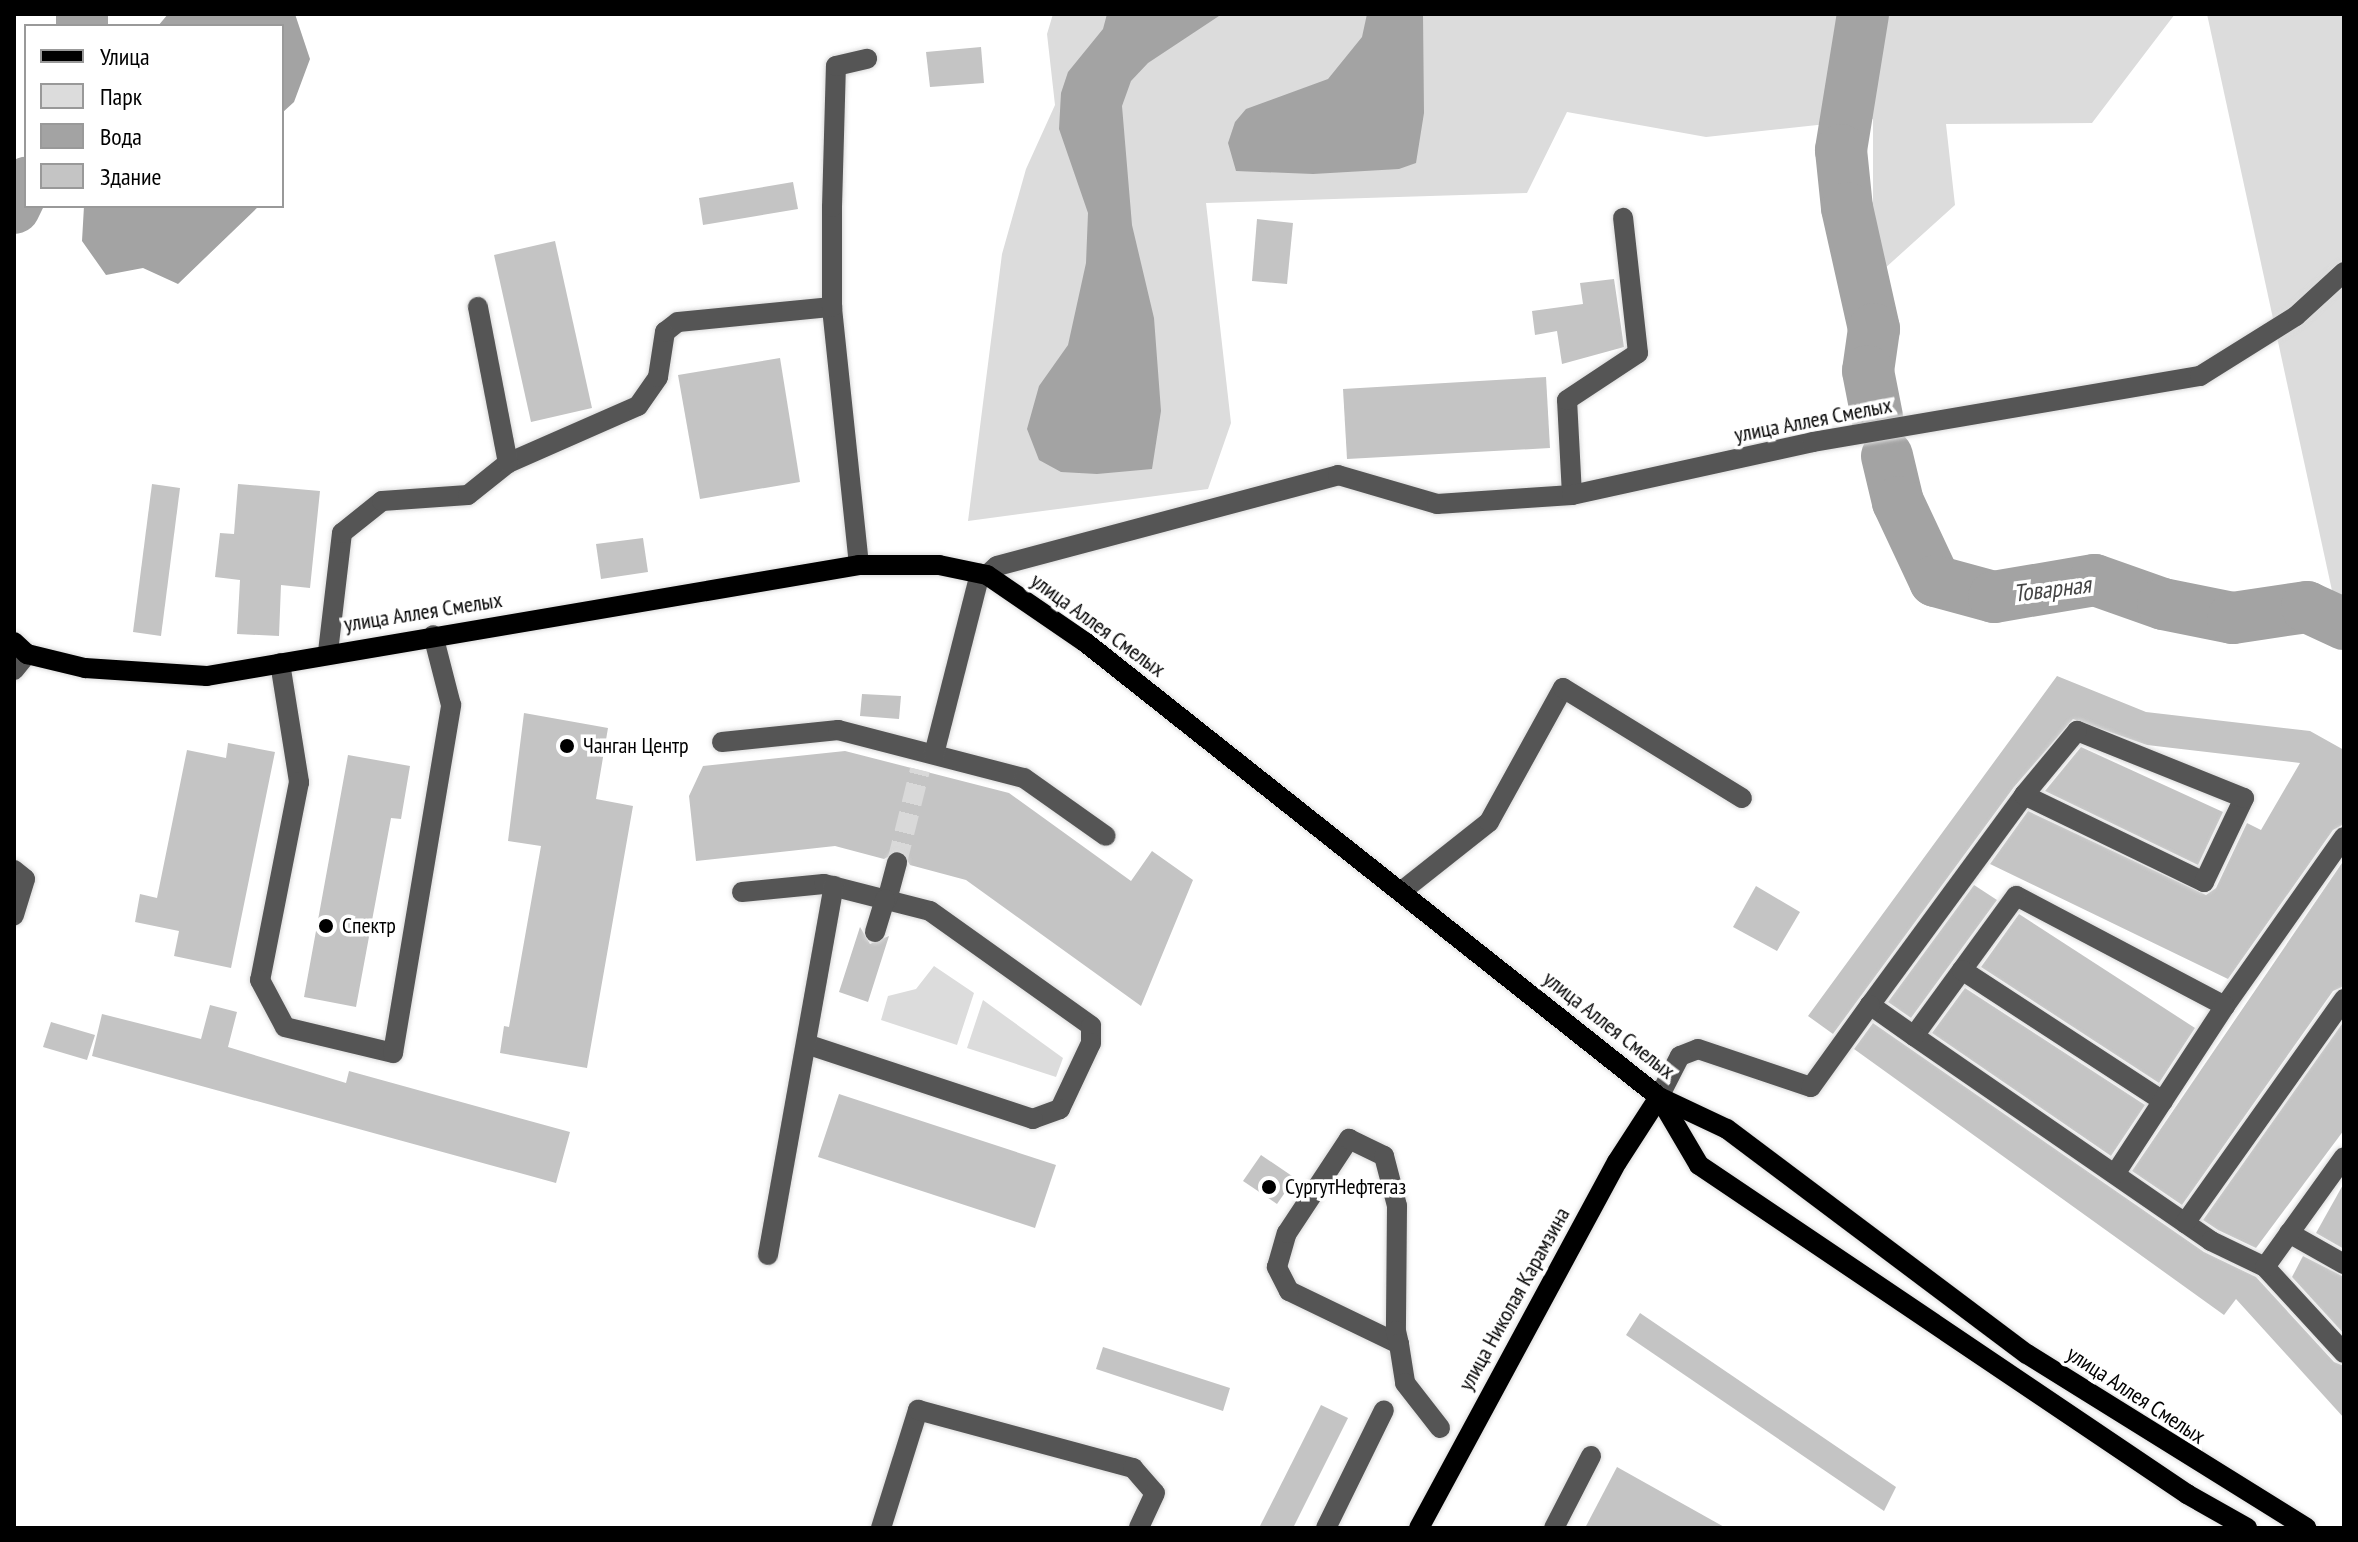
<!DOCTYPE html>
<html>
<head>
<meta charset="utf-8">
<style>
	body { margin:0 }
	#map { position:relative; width:2358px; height:1542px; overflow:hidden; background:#fff; font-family:"PT Sans Narrow",sans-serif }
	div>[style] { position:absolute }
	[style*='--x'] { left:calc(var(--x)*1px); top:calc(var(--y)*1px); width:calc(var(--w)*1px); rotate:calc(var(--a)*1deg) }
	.green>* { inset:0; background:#dcdcdc }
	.water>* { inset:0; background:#a3a3a3 }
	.river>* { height:52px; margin:-26px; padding:0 26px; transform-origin:26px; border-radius:26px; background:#a3a3a3 }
	.building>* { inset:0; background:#c4c4c4 }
	.minor-tunnel>* { height:20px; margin-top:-10px; transform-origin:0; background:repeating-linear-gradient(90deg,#d9d9d9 0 20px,transparent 0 30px) }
	.roads { filter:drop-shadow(0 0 2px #dbdbdb) drop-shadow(0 0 2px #dbdbdb) }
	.minor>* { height:20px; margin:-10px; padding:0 10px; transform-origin:10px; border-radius:10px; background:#555 }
	.major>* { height:20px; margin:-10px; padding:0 10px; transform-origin:10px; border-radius:10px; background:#000 }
	.dots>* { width:22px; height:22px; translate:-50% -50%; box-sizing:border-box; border:4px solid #fff; border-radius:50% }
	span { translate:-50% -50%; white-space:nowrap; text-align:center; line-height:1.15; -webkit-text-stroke:7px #fff; paint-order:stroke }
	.street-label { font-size:22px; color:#000 }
	.poi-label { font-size:22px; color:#000 }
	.left { translate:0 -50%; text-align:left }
	.water-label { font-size:24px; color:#444; font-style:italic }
	.frame { position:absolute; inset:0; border:16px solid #000; pointer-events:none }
	.legend { position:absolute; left:24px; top:24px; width:260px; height:184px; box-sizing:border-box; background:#fff; border:2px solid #999; margin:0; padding:10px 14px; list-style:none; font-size:24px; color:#000 }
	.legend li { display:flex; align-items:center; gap:16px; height:40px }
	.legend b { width:40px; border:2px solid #999 }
</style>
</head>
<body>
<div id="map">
	<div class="green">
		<i style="clip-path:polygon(1053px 14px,2175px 14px,2092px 123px,1946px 124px,1955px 205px,1873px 279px,1873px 119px,1706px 137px,1567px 112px,1527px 193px,1206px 203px,1231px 423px,1208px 489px,968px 521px,1002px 254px,1026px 169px,1055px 105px,1047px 34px)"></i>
		<i style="clip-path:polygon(2207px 14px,2344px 14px,2344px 646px)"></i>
		<i style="clip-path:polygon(934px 966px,974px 993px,957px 1045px,881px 1020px,888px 996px,916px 989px)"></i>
		<i style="clip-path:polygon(983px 1000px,1063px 1058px,1056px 1077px,967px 1048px)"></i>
	</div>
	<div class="water">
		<i style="clip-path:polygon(168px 14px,295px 14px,310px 59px,294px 102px,282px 113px,282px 26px,158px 26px)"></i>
		<i style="clip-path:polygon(1107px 14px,1222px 14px,1148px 63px,1131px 81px,1122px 106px,1132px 225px,1154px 318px,1161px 411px,1152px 469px,1097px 474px,1061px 472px,1039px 460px,1027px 429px,1039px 386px,1068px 345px,1086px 263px,1088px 213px,1059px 129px,1061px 93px,1068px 72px,1103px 29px)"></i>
		<i style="clip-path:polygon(1367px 14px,1423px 14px,1424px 113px,1416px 163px,1399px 169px,1313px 174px,1236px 171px,1228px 143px,1235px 122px,1246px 109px,1328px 79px,1362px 37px)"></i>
		<i style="clip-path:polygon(84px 206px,259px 206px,178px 284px,143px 268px,106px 275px,82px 241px)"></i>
	</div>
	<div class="river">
		<i style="--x:1863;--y:14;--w:138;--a:99.2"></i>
		<i style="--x:1841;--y:150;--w:58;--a:84.1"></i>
		<i style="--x:1847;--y:208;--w:124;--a:77.4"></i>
		<i style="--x:1874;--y:329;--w:42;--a:98.1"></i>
		<i style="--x:1868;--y:371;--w:47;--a:78.9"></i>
		<i style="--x:82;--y:26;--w:12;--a:-90"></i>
		<i style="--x:14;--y:208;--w:28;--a:-64"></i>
		<i style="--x:1887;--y:456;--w:47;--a:76.6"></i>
		<i style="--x:1898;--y:502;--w:87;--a:64.9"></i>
		<i style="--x:1935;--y:581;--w:61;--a:15.2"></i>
		<i style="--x:1994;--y:597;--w:102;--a:-9.6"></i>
		<i style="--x:2095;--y:580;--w:72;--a:19.4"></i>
		<i style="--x:2163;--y:604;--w:71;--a:11.3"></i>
		<i style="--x:2233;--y:618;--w:75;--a:-8.5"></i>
		<i style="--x:2307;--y:607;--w:41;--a:24.7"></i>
	</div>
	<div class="building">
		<i style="clip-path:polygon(981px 47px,984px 83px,930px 87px,926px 52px)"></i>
		<i style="clip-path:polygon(793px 182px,798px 209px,703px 225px,699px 198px)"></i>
		<i style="clip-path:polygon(1257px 219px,1293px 223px,1287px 284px,1252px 281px)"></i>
		<i style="clip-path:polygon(555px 241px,592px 408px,531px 422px,494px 255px)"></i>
		<i style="clip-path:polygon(1614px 279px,1624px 347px,1562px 364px,1557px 331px,1535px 335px,1532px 311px,1583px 304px,1580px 283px)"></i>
		<i style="clip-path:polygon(780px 358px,800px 482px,700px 499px,678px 375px)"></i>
		<i style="clip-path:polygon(1546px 377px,1550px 448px,1347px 459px,1343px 389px)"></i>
		<i style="clip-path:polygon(152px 484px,180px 488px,161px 636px,133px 632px)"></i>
		<i style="clip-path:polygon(238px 484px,320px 491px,310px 588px,281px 585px,279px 636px,237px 634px,240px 580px,215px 577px,220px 533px,234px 534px)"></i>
		<i style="clip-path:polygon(643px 538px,648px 572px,601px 579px,596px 544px)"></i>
		<i style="clip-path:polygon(2057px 676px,2146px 712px,2310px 731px,2344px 750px,2344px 824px,2333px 830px,2228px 979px,1990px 864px,2028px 811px,2206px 895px,2216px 888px,2247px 823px,2261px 830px,2300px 763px,2147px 745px,2073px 719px,2014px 787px,1833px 1034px,1808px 1016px)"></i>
		<i style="clip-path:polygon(862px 694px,901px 696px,899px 719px,860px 716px)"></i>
		<i style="clip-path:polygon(524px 713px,608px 728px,596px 799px,633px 806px,587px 1068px,500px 1053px,504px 1026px,509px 1027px,541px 846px,508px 841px)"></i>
		<i style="clip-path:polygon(228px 743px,275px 752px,231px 968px,174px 956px,179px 931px,135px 922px,140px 894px,157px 898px,187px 750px,226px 758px)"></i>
		<i style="clip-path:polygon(2081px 747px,2223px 812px,2198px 865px,2045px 791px)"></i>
		<i style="clip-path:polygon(845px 751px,1009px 793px,1131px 881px,1152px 851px,1193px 880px,1141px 1006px,966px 880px,910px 865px,901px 850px,884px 859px,835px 846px,696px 861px,689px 796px,703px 766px)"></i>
		<i style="clip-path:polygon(348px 755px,410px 766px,401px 819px,391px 818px,356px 1007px,304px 997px)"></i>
		<i style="clip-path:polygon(2344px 860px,2344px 986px,2333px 991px,2182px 1205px,2132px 1171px)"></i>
		<i style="clip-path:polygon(1974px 885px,1997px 900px,1911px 1018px,1888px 1002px)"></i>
		<i style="clip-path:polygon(1756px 886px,1800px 912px,1777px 951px,1733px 927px)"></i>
		<i style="clip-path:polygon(2019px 914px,2195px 1028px,2159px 1083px,1981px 967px)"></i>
		<i style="clip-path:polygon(860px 927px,870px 944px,889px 936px,868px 1002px,839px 992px)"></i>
		<i style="clip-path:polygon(1965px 988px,2145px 1105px,2111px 1156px,1932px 1033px)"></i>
		<i style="clip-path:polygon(210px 1005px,237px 1012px,228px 1047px,346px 1083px,349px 1071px,570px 1132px,556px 1183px,92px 1056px,102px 1014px,201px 1039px)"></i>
		<i style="clip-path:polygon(2344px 1021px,2344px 1130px,2256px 1248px,2218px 1230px,2203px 1220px)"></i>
		<i style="clip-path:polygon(51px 1022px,95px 1035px,87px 1060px,43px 1047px)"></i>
		<i style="clip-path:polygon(1873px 1023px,2204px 1252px,2256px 1277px,2334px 1362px,2344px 1366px,2344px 1418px,2236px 1299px,2224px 1315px,1854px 1049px)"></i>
		<i style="clip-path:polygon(839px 1094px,1056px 1165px,1035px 1228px,818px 1157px)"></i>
		<i style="clip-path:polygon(1261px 1155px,1295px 1178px,1277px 1204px,1243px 1181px)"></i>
		<i style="clip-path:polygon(2344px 1183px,2344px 1249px,2316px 1233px)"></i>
		<i style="clip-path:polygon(2303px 1256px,2344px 1277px,2344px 1334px,2292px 1277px)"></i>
		<i style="clip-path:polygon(1640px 1313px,1896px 1487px,1884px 1511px,1626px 1335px)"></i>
		<i style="clip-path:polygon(1103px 1347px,1230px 1388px,1223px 1411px,1096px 1369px)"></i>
		<i style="clip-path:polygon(1321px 1405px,1348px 1418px,1293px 1528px,1259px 1528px)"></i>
		<i style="clip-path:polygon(1617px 1467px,1726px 1528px,1585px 1528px)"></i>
	</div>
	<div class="minor-tunnel">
		<i style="--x:897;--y:862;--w:95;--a:-76"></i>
	</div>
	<div class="roads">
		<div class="minor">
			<i style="--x:508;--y:463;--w:142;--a:-23.7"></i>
			<i style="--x:638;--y:406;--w:35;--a:-55"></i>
			<i style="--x:658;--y:377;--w:46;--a:-81.2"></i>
			<i style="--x:665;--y:332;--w:16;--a:-38"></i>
			<i style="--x:678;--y:322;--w:155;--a:-5.6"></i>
			<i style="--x:1572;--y:495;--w:95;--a:-93"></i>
			<i style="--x:1567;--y:400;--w:85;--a:-33.5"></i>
			<i style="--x:1638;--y:353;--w:136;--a:-96.3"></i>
			<i style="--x:859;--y:565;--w:259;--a:-96"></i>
			<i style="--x:832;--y:307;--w:100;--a:-90"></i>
			<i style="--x:832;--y:207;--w:141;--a:-88.4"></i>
			<i style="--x:836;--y:66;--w:32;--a:-13"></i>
			<i style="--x:987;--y:575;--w:13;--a:-42"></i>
			<i style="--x:997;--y:566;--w:353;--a:-14.9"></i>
			<i style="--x:1338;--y:475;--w:103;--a:16.3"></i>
			<i style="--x:1437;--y:504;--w:135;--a:-3.8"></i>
			<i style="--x:1572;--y:495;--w:247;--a:-12.4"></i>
			<i style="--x:1813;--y:442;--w:393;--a:-9.7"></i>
			<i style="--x:2200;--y:376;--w:113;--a:-32"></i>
			<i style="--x:2296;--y:316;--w:65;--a:-42.5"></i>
			<i style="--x:328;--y:652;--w:120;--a:-83.3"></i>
			<i style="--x:342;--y:533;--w:51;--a:-38.7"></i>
			<i style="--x:382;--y:501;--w:86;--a:-4"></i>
			<i style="--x:468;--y:495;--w:51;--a:-38.7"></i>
			<i style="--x:508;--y:463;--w:159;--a:-100.9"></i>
			<i style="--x:280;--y:663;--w:121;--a:80.9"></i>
			<i style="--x:299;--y:782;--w:202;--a:101.1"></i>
			<i style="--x:260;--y:980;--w:53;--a:62"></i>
			<i style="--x:285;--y:1027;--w:111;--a:13.5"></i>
			<i style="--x:393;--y:1053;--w:353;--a:-80.5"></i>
			<i style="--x:451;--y:705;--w:72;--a:-104.4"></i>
			<i style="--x:14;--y:670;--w:21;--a:-51"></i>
			<i style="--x:722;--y:742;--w:117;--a:-5.9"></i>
			<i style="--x:838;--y:730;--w:192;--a:14.5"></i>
			<i style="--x:1024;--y:778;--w:100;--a:35.3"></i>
			<i style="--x:934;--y:754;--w:186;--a:-75.7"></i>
			<i style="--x:2344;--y:837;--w:207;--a:125.2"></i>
			<i style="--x:2225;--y:1006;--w:236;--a:-152.2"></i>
			<i style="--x:2016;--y:896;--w:173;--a:126.1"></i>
			<i style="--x:1914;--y:1036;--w:361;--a:34.6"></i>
			<i style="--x:2211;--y:1241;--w:60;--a:25.7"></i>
			<i style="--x:2265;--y:1267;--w:117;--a:47.4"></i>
			<i style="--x:14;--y:870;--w:14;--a:39"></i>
			<i style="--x:25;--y:879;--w:38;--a:107"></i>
			<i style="--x:1402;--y:891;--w:111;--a:-38.4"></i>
			<i style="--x:1489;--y:822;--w:153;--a:-61.1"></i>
			<i style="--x:1563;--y:688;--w:210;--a:31.6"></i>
			<i style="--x:742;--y:892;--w:82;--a:-5.6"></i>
			<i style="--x:824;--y:884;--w:109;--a:14.3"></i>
			<i style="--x:930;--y:911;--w:198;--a:35.5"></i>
			<i style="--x:1091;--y:1026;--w:17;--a:90"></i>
			<i style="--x:1091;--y:1043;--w:73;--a:115.2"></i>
			<i style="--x:1060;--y:1109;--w:29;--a:160"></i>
			<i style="--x:1033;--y:1119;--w:239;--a:-161.7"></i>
			<i style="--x:887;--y:900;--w:39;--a:-75"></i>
			<i style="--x:875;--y:932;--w:34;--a:-73"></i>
			<i style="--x:1962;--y:970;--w:240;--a:33.1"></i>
			<i style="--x:1914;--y:1036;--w:54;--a:-144.8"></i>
			<i style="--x:1870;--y:1005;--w:260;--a:-53.7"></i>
			<i style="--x:2024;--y:795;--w:200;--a:25.8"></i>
			<i style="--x:2204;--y:882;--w:93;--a:-64.5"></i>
			<i style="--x:2244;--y:798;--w:180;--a:-158.1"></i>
			<i style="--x:2077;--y:731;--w:83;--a:129.6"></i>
			<i style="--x:1659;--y:1097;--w:46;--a:-62.9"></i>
			<i style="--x:1680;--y:1056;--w:19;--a:-21"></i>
			<i style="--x:1698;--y:1049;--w:119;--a:18.6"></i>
			<i style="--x:1811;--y:1087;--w:101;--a:-54.3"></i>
			<i style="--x:2115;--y:1174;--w:201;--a:-56.8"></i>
			<i style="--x:2185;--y:1223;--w:275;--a:-54.6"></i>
			<i style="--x:2289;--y:1233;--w:63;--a:29.4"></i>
			<i style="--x:768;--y:1255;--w:375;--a:-79.9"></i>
			<i style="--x:2265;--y:1267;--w:135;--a:-54.3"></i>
			<i style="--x:1399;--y:1344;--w:122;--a:-154.3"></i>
			<i style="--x:1289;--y:1291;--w:27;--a:-117"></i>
			<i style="--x:1277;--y:1267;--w:35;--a:-74"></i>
			<i style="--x:1287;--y:1233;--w:113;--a:-56.6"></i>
			<i style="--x:1349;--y:1139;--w:39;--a:26"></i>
			<i style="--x:1384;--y:1156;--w:52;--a:75.4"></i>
			<i style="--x:1397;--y:1206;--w:125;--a:90.5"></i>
			<i style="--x:1396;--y:1331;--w:13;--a:77"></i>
			<i style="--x:1399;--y:1344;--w:39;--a:81"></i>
			<i style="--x:1405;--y:1383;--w:57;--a:52.1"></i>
			<i style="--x:881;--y:1528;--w:124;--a:-72.6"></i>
			<i style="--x:918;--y:1410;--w:223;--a:15.1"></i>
			<i style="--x:1133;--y:1468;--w:33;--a:49"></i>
			<i style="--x:1155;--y:1493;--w:38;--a:115"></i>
			<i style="--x:1326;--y:1528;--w:131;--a:-63.8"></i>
			<i style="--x:1554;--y:1528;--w:81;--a:-62.8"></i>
		</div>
		<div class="major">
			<i style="--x:14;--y:642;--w:18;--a:43"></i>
			<i style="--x:27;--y:654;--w:60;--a:13.6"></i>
			<i style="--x:85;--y:668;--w:122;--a:3.8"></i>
			<i style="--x:207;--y:676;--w:661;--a:-9.66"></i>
			<i style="--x:859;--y:565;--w:80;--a:0"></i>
			<i style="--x:939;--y:565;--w:49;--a:11.8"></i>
			<i style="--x:987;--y:575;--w:119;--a:34.4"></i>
			<i style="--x:1085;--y:642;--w:732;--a:38.4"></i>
			<i style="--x:1659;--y:1097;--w:75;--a:25.2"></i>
			<i style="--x:1727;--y:1129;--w:375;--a:36.9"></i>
			<i style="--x:2027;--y:1354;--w:329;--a:31.9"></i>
			<i style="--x:1659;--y:1097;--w:79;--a:59.5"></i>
			<i style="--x:1699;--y:1165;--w:589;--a:33.99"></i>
			<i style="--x:2187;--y:1494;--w:69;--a:29.5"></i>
			<i style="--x:1419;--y:1528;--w:416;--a:-61.6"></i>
			<i style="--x:1617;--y:1162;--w:77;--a:-57.1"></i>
		</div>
	</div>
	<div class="dots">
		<i style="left:567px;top:746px;background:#000"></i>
		<i style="left:326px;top:926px;background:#000"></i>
		<i style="left:1269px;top:1187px;background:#000"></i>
	</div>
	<div class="street-label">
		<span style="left:1813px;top:420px;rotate:-11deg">улица Аллея Смелых</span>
		<span style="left:423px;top:612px;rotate:-9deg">улица Аллея Смелых</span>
		<span style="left:1098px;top:625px;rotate:36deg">улица Аллея Смелых</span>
		<span style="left:1609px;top:1025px;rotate:38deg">улица Аллея Смелых</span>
		<span style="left:1514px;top:1299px;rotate:-61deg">улица Николая Карамзина</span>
		<span style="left:2136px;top:1395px;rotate:33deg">улица Аллея Смелых</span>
	</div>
	<div class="poi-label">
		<span class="left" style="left:583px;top:746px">Чанган Центр</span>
		<span class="left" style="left:342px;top:926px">Спектр</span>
		<span class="left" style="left:1285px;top:1187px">СургутНефтегаз</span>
	</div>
	<div class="water-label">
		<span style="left:2052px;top:589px;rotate:-7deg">Товарная</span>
	</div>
	<div class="frame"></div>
	<ul class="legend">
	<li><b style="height:10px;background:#000"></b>Улица</li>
	<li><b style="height:22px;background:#dcdcdc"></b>Парк</li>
	<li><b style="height:22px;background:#a3a3a3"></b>Вода</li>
	<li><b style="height:22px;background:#c4c4c4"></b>Здание</li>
	</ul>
</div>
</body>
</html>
